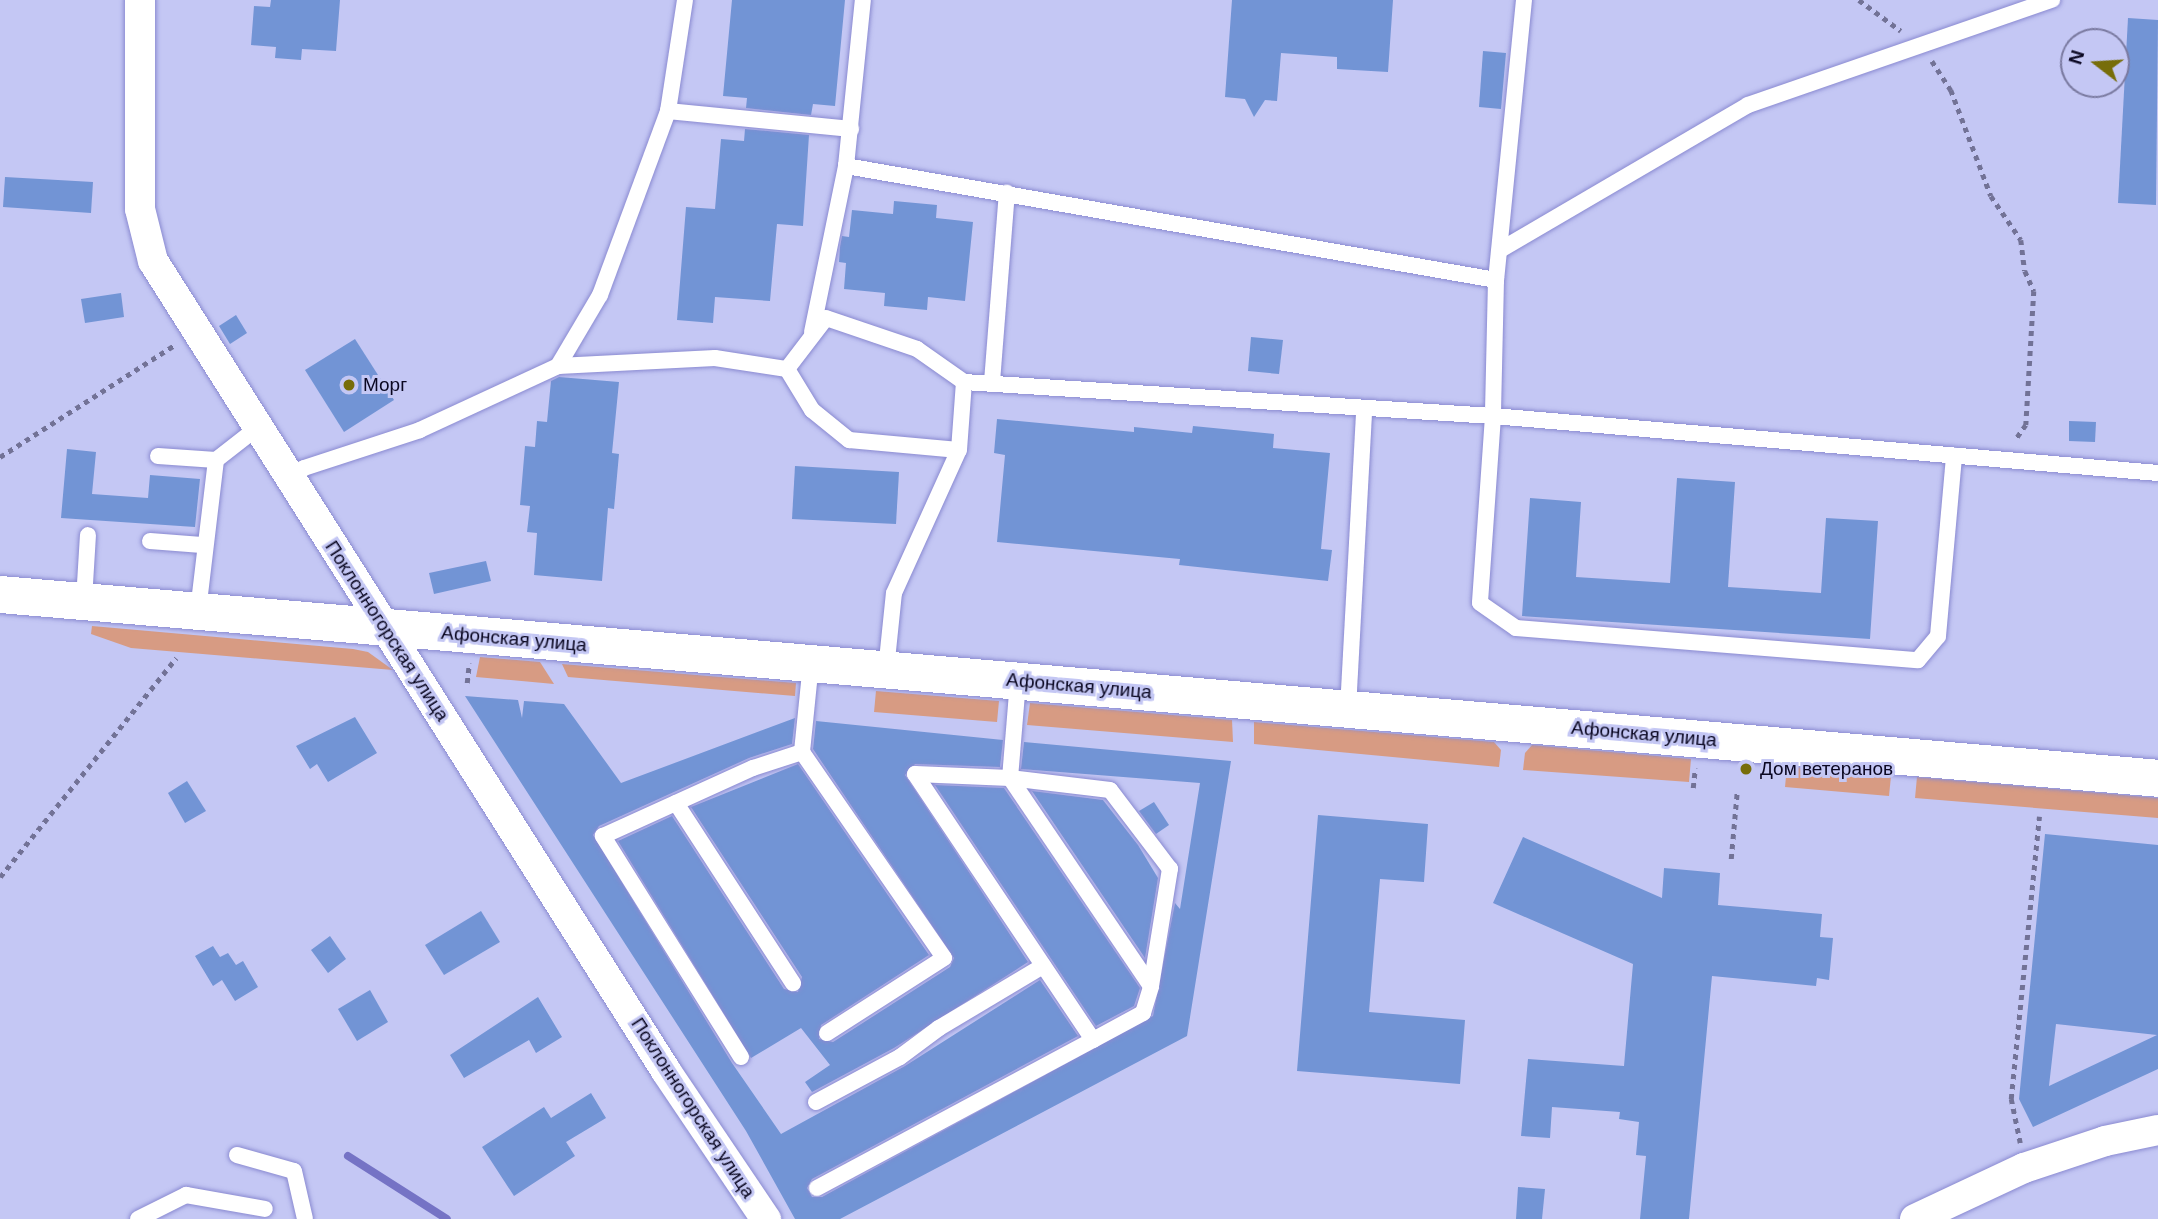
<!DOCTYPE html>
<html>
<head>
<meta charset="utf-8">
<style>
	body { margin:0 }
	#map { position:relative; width:2158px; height:1219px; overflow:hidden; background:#c4c7f4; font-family:Helvetica,sans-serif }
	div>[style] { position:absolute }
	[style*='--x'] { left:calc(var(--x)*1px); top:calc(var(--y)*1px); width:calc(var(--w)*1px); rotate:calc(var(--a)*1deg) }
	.green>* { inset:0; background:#d79b83 }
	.stream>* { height:8px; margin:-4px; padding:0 4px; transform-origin:4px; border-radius:4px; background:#7573c5 }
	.building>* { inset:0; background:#7294d5 }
	.path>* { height:4.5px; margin-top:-2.25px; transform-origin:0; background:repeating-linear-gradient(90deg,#727296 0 5px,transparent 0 10px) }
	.roads { filter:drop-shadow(0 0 2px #8a8ad1) drop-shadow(0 0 2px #8a8ad1) }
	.service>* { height:16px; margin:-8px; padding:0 8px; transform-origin:8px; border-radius:8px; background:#fff }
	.minor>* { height:30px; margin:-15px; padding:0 15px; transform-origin:15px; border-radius:15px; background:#fff }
	.tertiary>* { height:37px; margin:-18.5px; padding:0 18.5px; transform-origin:18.5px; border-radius:18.5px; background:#fff }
	.dots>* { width:19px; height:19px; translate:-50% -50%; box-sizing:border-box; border:4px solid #c4c7f4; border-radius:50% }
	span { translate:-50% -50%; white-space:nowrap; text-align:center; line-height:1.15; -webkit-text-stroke:6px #c4c7f4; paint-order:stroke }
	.poi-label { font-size:19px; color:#0a0721 }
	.left { translate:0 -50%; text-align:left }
	.street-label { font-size:19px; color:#0a0721 }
	.north { position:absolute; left:2060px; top:28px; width:70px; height:70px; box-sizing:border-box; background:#c4c7f4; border:2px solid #7a7aa0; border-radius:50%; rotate:287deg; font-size:19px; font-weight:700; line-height:28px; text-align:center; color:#0a0721 }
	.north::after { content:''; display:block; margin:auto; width:24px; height:32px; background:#776d0a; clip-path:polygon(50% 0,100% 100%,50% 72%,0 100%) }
</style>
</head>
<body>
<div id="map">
	<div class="green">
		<i style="clip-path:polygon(92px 626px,353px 649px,368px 652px,393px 670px,131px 648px,91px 634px)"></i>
		<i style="clip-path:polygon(480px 657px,540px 662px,554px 684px,476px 677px)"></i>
		<i style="clip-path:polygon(562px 664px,796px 683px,795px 696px,568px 677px)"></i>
		<i style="clip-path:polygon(876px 691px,999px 701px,997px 722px,874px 712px)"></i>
		<i style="clip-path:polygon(1030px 703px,1232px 720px,1233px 742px,1027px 725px)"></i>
		<i style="clip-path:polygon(1254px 722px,1494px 742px,1501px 750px,1499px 767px,1254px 744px)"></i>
		<i style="clip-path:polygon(1532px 745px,1691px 759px,1689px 782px,1523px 770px,1525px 753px)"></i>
		<i style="clip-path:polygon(1787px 766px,1891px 776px,1889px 796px,1785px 787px)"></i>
		<i style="clip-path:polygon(1917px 777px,2158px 798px,2158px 818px,1915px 798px)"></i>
	</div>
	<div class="stream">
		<i style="--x:348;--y:1156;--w:117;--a:32.5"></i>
	</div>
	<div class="building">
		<i style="clip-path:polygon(271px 0,340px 0,336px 51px,302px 49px,301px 60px,275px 58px,276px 47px,251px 45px,254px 6px,270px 7px)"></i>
		<i style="clip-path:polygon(732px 0,845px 0,835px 106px,813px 104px,811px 115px,746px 108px,747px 98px,723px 96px)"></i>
		<i style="clip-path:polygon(1232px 0,1393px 0,1388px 72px,1337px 69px,1337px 57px,1281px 53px,1277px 101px,1265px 100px,1254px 117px,1245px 99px,1225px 97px)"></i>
		<i style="clip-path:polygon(2128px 18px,2158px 20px,2156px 205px,2118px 203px)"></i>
		<i style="clip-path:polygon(1483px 51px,1506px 53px,1501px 109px,1479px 107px)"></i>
		<i style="clip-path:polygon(745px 129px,809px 135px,803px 226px,777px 224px,770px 301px,715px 297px,713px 323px,677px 320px,686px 207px,715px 209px,721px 139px,744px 141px)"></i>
		<i style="clip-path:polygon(5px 177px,93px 182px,91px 213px,3px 207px)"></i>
		<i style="clip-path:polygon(894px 201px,937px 205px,936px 218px,973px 222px,965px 301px,928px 297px,927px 310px,884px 306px,885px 293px,844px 289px,846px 263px,839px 262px,840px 247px,842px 236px,849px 237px,852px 210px,893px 214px)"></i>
		<i style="clip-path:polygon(121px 293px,124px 317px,85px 323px,81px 299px)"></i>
		<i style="clip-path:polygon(236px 315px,247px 333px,230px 344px,219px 326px)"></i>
		<i style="clip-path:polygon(1251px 337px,1283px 340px,1279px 374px,1248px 371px)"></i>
		<i style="clip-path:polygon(355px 339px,394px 400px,344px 432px,305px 370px)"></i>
		<i style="clip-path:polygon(559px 377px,619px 382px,612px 453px,619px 454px,614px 509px,608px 508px,602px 581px,534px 575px,537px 533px,527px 532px,530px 506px,520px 505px,525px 446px,535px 447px,537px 421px,547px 422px,551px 381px)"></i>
		<i style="clip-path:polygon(997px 419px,1134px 432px,1134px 427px,1192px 433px,1193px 426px,1274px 434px,1273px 448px,1330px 453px,1321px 549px,1332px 550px,1328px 581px,1179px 565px,1180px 559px,997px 542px,1005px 455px,994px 453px)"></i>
		<i style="clip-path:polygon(2069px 421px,2096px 422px,2095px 442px,2069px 441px)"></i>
		<i style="clip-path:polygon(67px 449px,96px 452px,92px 494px,148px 498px,150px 475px,200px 479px,195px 527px,61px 518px)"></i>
		<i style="clip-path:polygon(795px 466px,899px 472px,896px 524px,792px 519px)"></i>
		<i style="clip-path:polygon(1677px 478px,1735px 482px,1728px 587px,1821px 593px,1826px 518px,1878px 521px,1870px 639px,1522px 616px,1530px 498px,1581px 502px,1576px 577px,1670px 583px)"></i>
		<i style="clip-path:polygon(486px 561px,491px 581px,434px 594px,429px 573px)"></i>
		<i style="clip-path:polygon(465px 696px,518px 700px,522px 718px,524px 701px,564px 704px,621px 783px,795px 718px,792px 744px,749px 758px,599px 826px,593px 835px,732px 1063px,781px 1134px,905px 1066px,1040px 980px,1078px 1036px,812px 1179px,807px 1188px,812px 1197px,822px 1197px,1153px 1016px,1175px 903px,1180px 909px,1200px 783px,1021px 769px,1024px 742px,1231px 761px,1187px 1036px,840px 1219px,795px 1219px,746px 1131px)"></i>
		<i style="clip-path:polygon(355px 717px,377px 753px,328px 782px,317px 764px,310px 769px,296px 746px)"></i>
		<i style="clip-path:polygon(816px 721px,1003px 740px,1000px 767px,915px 764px,905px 775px,1028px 962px,894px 1048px,812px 1092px,805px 1082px,830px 1065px,801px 1028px,751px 1058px,618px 841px,672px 816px,784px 989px,798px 992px,802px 977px,691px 807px,798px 764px,929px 955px,821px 1025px,819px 1039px,833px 1042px,950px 967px,954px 958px,813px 749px)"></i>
		<i style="clip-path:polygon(187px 781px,206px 811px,185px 823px,168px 793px)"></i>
		<i style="clip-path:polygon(935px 785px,1004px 788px,1140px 988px,1134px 1006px,1096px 1026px)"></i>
		<i style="clip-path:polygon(1032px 791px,1103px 800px,1138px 845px,1158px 878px,1145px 958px)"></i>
		<i style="clip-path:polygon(1154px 802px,1169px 825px,1156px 834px,1139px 811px)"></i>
		<i style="clip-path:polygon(1318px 815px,1428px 824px,1424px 882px,1380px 879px,1369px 1012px,1465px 1020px,1460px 1084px,1297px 1071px)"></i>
		<i style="clip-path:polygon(evenodd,2045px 834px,2158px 845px,2158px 1069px,2033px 1127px,2019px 1099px,2045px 834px,2056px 1024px,2157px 1035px,2049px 1086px,2056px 1024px)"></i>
		<i style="clip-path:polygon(1523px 837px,1662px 898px,1664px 868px,1720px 873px,1718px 905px,1822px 914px,1820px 937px,1833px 938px,1829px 980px,1817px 978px,1816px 986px,1712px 976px,1689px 1219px,1640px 1219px,1646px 1156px,1636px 1155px,1639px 1122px,1619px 1119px,1620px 1112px,1552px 1107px,1550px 1138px,1521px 1136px,1528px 1059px,1624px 1066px,1633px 964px,1493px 903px)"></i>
		<i style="clip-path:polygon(481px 911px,500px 942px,444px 975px,425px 945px)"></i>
		<i style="clip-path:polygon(330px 936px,346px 959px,328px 973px,311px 950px)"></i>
		<i style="clip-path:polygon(213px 946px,220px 957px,228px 953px,236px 965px,243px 961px,258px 987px,235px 1001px,222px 980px,213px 986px,195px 956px)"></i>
		<i style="clip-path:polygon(370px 990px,388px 1022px,357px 1041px,338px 1009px)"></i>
		<i style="clip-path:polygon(538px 997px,562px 1037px,536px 1053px,529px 1040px,464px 1078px,450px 1055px)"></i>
		<i style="clip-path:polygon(591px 1093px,606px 1118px,566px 1142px,575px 1156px,514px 1196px,482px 1147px,544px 1107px,551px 1118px)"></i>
		<i style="clip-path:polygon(1518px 1187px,1545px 1189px,1542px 1219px,1516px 1219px)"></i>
	</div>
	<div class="path">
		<i style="--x:1859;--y:0;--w:52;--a:36.4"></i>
		<i style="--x:1932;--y:61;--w:35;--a:57"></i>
		<i style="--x:1951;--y:90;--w:113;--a:69.3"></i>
		<i style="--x:1991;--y:196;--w:53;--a:55.7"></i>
		<i style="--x:2021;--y:240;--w:31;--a:83"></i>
		<i style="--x:2025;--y:271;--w:22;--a:66"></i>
		<i style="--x:2034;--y:291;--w:134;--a:93.4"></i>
		<i style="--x:2026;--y:425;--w:19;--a:125"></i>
		<i style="--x:0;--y:457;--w:209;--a:-32.7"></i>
		<i style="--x:467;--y:683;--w:20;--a:-84"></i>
		<i style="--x:1693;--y:788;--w:20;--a:-84"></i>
		<i style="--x:1731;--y:859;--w:67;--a:-84.9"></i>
		<i style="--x:0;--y:877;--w:281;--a:-51.2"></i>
		<i style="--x:2020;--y:1143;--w:45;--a:-101.6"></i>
		<i style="--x:2011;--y:1099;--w:284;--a:-84.3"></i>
	</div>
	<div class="roads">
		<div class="service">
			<i style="--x:685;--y:0;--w:112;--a:98.7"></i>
			<i style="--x:668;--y:111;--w:184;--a:5.6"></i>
			<i style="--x:1524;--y:0;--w:281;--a:95.7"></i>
			<i style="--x:1496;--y:280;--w:136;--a:91.3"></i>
			<i style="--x:1493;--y:416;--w:187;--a:94"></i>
			<i style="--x:1480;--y:603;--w:44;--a:34.8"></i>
			<i style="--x:1516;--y:628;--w:403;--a:4.6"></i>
			<i style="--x:1918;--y:660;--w:31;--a:-50"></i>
			<i style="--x:1938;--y:636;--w:181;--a:-84.9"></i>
			<i style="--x:846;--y:166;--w:660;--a:9.95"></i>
			<i style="--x:1500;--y:250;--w:287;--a:-30.3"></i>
			<i style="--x:1748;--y:105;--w:322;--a:-19.1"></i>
			<i style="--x:812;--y:332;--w:169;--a:-78.4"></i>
			<i style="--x:846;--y:166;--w:167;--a:-84.2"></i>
			<i style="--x:558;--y:366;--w:82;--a:-59.4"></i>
			<i style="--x:600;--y:295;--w:196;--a:-69.7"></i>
			<i style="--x:787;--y:369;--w:48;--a:58.6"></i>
			<i style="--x:812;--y:410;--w:48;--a:39"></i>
			<i style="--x:849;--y:440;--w:110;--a:5.2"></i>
			<i style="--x:992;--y:382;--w:190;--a:-85.5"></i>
			<i style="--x:158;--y:456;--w:58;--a:3.9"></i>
			<i style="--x:216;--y:460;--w:52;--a:-38"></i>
			<i style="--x:288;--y:477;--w:18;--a:-29"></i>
			<i style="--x:304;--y:468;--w:122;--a:-18.1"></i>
			<i style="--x:420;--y:430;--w:152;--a:-24.9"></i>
			<i style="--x:558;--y:366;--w:157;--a:-2.9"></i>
			<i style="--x:715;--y:358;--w:73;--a:8.7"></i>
			<i style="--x:787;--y:369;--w:64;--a:-52.6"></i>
			<i style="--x:826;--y:318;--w:96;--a:18.8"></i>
			<i style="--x:917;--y:349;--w:57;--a:35.1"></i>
			<i style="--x:150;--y:541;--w:52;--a:4.4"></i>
			<i style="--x:84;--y:600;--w:65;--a:-86.5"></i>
			<i style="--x:198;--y:611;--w:152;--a:-83.2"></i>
			<i style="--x:811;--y:663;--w:89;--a:95.8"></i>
			<i style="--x:802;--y:752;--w:250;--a:55.4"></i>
			<i style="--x:944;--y:958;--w:139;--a:147.3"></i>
			<i style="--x:886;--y:670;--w:77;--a:-84.1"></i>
			<i style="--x:894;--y:593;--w:157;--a:-65.6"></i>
			<i style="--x:959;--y:450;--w:68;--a:-85.8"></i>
			<i style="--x:964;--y:382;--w:530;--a:3.68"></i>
			<i style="--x:1493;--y:416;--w:667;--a:4.9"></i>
			<i style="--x:1018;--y:681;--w:97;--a:94.7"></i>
			<i style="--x:1010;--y:778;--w:251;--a:55.9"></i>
			<i style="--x:1348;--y:709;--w:298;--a:-86.9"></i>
			<i style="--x:676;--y:803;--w:215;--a:57"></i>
			<i style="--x:741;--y:1057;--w:261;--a:-122"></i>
			<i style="--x:603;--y:836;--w:165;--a:-24.4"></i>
			<i style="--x:753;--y:768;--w:52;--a:-18.1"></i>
			<i style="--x:816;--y:1102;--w:95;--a:-28.2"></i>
			<i style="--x:900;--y:1057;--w:49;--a:-36.6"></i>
			<i style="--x:939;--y:1028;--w:121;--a:-30.8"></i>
			<i style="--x:237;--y:1155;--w:59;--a:15.7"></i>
			<i style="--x:294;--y:1171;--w:49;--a:77.1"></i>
			<i style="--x:817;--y:1188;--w:313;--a:-28.2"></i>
			<i style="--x:1093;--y:1040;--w:57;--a:-28.4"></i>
			<i style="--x:1143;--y:1013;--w:28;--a:-73"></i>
			<i style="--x:1151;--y:986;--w:119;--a:-80.8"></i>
			<i style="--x:1170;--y:869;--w:99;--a:-127.2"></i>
			<i style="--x:1110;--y:790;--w:101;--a:-173.2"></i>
			<i style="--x:1010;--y:778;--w:95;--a:-177.6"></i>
			<i style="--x:915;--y:774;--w:320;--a:56.2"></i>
			<i style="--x:138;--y:1219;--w:54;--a:-26.6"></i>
			<i style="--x:186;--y:1195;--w:80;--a:10"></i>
		</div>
		<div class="minor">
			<i style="--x:140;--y:0;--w:209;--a:90"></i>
			<i style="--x:140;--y:209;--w:54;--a:76"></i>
			<i style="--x:153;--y:261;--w:959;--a:57.65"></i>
			<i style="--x:666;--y:1071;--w:179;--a:56"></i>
			<i style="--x:1915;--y:1219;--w:120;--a:-25.1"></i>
			<i style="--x:2024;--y:1168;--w:85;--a:-18.4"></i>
			<i style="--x:2105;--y:1141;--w:54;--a:-11.7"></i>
		</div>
		<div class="tertiary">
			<i style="--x:0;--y:594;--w:2166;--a:4.87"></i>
		</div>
	</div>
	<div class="dots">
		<i style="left:349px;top:385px;background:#776d0a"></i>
		<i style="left:1746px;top:769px;background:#776d0a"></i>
	</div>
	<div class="poi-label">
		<span class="left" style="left:363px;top:385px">Морг</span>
		<span class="left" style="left:1760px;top:769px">Дом ветеранов</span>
	</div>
	<div class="street-label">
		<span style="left:387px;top:631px;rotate:57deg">Поклонногорская улица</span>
		<span style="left:514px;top:639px;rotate:5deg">Афонская улица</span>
		<span style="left:1079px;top:686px;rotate:5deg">Афонская улица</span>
		<span style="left:1644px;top:734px;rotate:5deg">Афонская улица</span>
		<span style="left:693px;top:1108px;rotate:57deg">Поклонногорская улица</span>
	</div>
	<div class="north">N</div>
</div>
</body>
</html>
